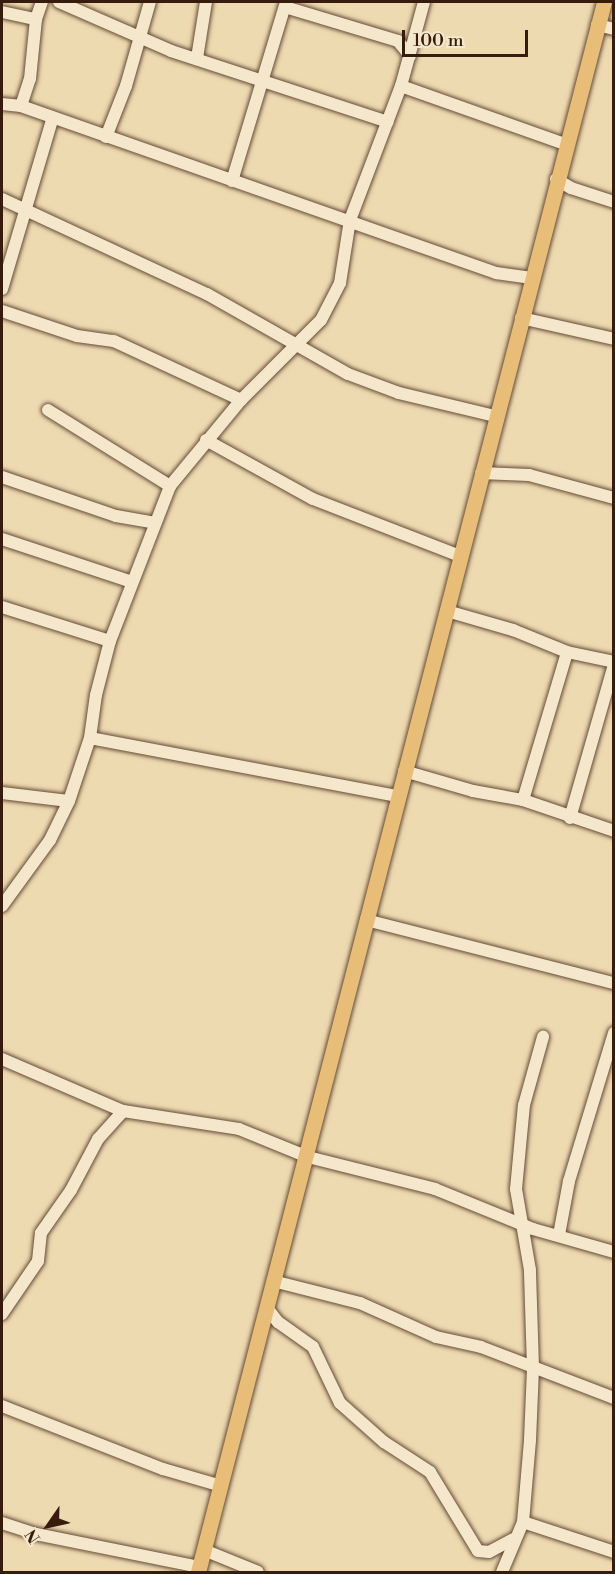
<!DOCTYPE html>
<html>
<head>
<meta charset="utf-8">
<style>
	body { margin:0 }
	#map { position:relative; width:615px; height:1574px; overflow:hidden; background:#eedab1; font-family:"Libre Bodoni",serif }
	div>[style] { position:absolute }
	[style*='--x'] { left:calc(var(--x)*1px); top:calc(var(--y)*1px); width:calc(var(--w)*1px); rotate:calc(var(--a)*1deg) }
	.roads { filter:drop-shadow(0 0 2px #654b36) drop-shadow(0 0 2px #654b36) }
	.minor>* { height:12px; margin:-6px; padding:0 6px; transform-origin:6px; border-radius:6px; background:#f4e7cc }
	.major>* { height:15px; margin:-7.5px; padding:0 7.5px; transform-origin:7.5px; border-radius:7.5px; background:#e7bd78 }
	span { translate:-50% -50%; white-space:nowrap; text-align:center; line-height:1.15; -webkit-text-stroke:5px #f4e7cc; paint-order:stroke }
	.frame { position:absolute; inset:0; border:3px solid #371b0d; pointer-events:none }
	.north { position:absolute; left:18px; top:1496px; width:60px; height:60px; -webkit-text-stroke:4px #f4e7cc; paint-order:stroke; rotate:236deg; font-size:16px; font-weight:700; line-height:24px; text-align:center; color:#371b0d }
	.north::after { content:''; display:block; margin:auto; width:21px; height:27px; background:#371b0d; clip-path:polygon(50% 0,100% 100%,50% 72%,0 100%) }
	.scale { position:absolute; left:402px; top:30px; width:126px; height:27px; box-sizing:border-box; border:3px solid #371b0d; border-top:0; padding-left:8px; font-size:18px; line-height:21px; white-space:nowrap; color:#371b0d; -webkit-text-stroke:4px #f4e7cc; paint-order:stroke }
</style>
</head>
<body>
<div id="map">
	<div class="roads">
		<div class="minor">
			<i style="--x:59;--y:2;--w:122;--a:23.6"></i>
			<i style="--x:171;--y:51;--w:228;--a:18.1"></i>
			<i style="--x:285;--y:7;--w:118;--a:16.7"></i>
			<i style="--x:398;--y:41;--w:19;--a:51"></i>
			<i style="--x:2;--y:12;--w:35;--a:12"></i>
			<i style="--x:597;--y:25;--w:17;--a:13"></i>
			<i style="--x:197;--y:58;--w:57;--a:-80.9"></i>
			<i style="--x:401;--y:86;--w:174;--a:19.5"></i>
			<i style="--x:2;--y:104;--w:19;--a:6"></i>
			<i style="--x:21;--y:106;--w:504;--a:19.37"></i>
			<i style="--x:496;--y:273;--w:36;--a:8"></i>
			<i style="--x:21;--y:106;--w:28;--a:-72"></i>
			<i style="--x:30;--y:79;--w:60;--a:-84.3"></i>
			<i style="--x:36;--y:19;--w:18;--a:-71"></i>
			<i style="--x:106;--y:137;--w:55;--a:-68.6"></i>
			<i style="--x:126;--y:86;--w:87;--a:-74.1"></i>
			<i style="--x:556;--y:179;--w:17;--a:31"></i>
			<i style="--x:571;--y:188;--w:45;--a:18"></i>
			<i style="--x:232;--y:181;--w:187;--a:-73.2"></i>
			<i style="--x:2;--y:199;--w:226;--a:24.9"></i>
			<i style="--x:207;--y:294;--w:162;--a:29.6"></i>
			<i style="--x:348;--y:374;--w:54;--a:20.4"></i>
			<i style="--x:399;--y:393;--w:99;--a:13.5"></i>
			<i style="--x:2;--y:289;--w:176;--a:-73.5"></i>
			<i style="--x:2;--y:311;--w:79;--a:18.4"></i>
			<i style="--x:77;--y:336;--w:37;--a:8"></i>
			<i style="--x:114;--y:341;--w:140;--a:24.9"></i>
			<i style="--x:521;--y:318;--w:95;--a:12.7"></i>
			<i style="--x:48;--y:410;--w:144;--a:31.9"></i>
			<i style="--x:206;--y:440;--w:122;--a:28.9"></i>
			<i style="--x:313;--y:499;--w:158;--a:21.2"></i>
			<i style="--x:481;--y:473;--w:48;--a:2.4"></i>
			<i style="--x:529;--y:475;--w:88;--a:15.1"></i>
			<i style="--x:2;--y:477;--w:120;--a:18.9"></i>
			<i style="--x:116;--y:516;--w:40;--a:10"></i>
			<i style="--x:2;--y:539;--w:137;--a:18.3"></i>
			<i style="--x:2;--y:607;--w:113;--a:17.5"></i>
			<i style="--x:447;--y:611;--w:69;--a:16.1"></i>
			<i style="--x:513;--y:630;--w:58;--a:22.2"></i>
			<i style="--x:567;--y:652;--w:48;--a:12"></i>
			<i style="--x:90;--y:738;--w:313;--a:10.7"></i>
			<i style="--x:404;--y:771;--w:72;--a:16.2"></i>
			<i style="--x:473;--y:791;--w:51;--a:10.2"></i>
			<i style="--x:523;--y:800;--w:96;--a:18.8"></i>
			<i style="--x:2;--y:793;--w:67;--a:6.8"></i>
			<i style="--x:523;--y:800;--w:154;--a:-73.4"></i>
			<i style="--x:570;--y:818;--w:159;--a:-74"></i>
			<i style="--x:2;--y:906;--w:82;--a:-54"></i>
			<i style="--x:50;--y:840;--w:43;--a:-64"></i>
			<i style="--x:69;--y:801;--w:66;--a:-71.6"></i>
			<i style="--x:90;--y:738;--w:43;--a:-82.1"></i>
			<i style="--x:96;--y:695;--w:56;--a:-75.5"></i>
			<i style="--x:110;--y:641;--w:166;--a:-68.8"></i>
			<i style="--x:170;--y:486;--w:112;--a:-50.5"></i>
			<i style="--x:241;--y:400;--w:113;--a:-45"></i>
			<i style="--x:321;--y:320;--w:42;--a:-62.8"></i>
			<i style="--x:340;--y:283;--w:64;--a:-81"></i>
			<i style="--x:350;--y:220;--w:143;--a:-69.2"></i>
			<i style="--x:401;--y:86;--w:87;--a:-74.7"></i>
			<i style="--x:366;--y:920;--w:256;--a:14.3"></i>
			<i style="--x:2;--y:1059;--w:132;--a:23.3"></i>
			<i style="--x:123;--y:1111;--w:117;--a:8.8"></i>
			<i style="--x:239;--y:1129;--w:74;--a:22.1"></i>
			<i style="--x:308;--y:1157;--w:131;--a:14.1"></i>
			<i style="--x:435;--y:1189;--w:106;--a:22.2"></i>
			<i style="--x:533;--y:1229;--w:84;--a:15.9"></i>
			<i style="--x:559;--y:1235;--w:55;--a:-79.5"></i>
			<i style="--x:569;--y:1181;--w:155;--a:-73.1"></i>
			<i style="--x:273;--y:1281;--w:90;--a:14.2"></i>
			<i style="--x:360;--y:1303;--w:83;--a:24.1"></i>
			<i style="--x:436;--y:1337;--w:46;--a:12.5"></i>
			<i style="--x:481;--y:1347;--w:142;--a:21"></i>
			<i style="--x:267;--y:1308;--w:18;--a:52"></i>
			<i style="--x:278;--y:1322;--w:43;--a:35.5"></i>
			<i style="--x:313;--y:1347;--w:62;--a:64.3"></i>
			<i style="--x:340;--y:1403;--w:59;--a:41.6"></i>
			<i style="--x:384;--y:1442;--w:55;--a:33.1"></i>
			<i style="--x:430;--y:1472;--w:92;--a:58.7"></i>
			<i style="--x:478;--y:1551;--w:11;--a:5"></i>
			<i style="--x:489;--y:1552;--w:27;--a:-28"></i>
			<i style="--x:2;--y:1314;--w:64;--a:-55.8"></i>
			<i style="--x:38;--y:1261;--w:28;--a:-84"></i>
			<i style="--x:41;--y:1233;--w:52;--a:-55.1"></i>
			<i style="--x:71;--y:1190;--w:58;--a:-62.1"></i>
			<i style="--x:98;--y:1139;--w:38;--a:-48"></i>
			<i style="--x:2;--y:1406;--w:173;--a:21.4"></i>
			<i style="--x:163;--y:1469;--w:60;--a:16.3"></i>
			<i style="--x:523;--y:1522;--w:96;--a:18.2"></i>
			<i style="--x:2;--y:1523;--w:36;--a:18"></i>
			<i style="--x:36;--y:1534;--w:166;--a:11.4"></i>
			<i style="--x:204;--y:1550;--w:58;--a:22.2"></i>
			<i style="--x:502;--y:1572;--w:54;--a:-67.2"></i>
			<i style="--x:523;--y:1522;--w:82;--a:-85.1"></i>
			<i style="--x:530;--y:1440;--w:72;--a:-87.6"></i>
			<i style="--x:533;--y:1368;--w:98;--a:-91.8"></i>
			<i style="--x:530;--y:1270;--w:82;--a:-99.8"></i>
			<i style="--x:516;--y:1189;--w:84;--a:-84.6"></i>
			<i style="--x:524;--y:1105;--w:71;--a:-74.4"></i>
		</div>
		<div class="major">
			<i style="--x:198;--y:1572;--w:1622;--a:-75.5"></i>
		</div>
	</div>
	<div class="frame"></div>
	<div class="north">N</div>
	<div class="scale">100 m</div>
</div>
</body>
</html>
